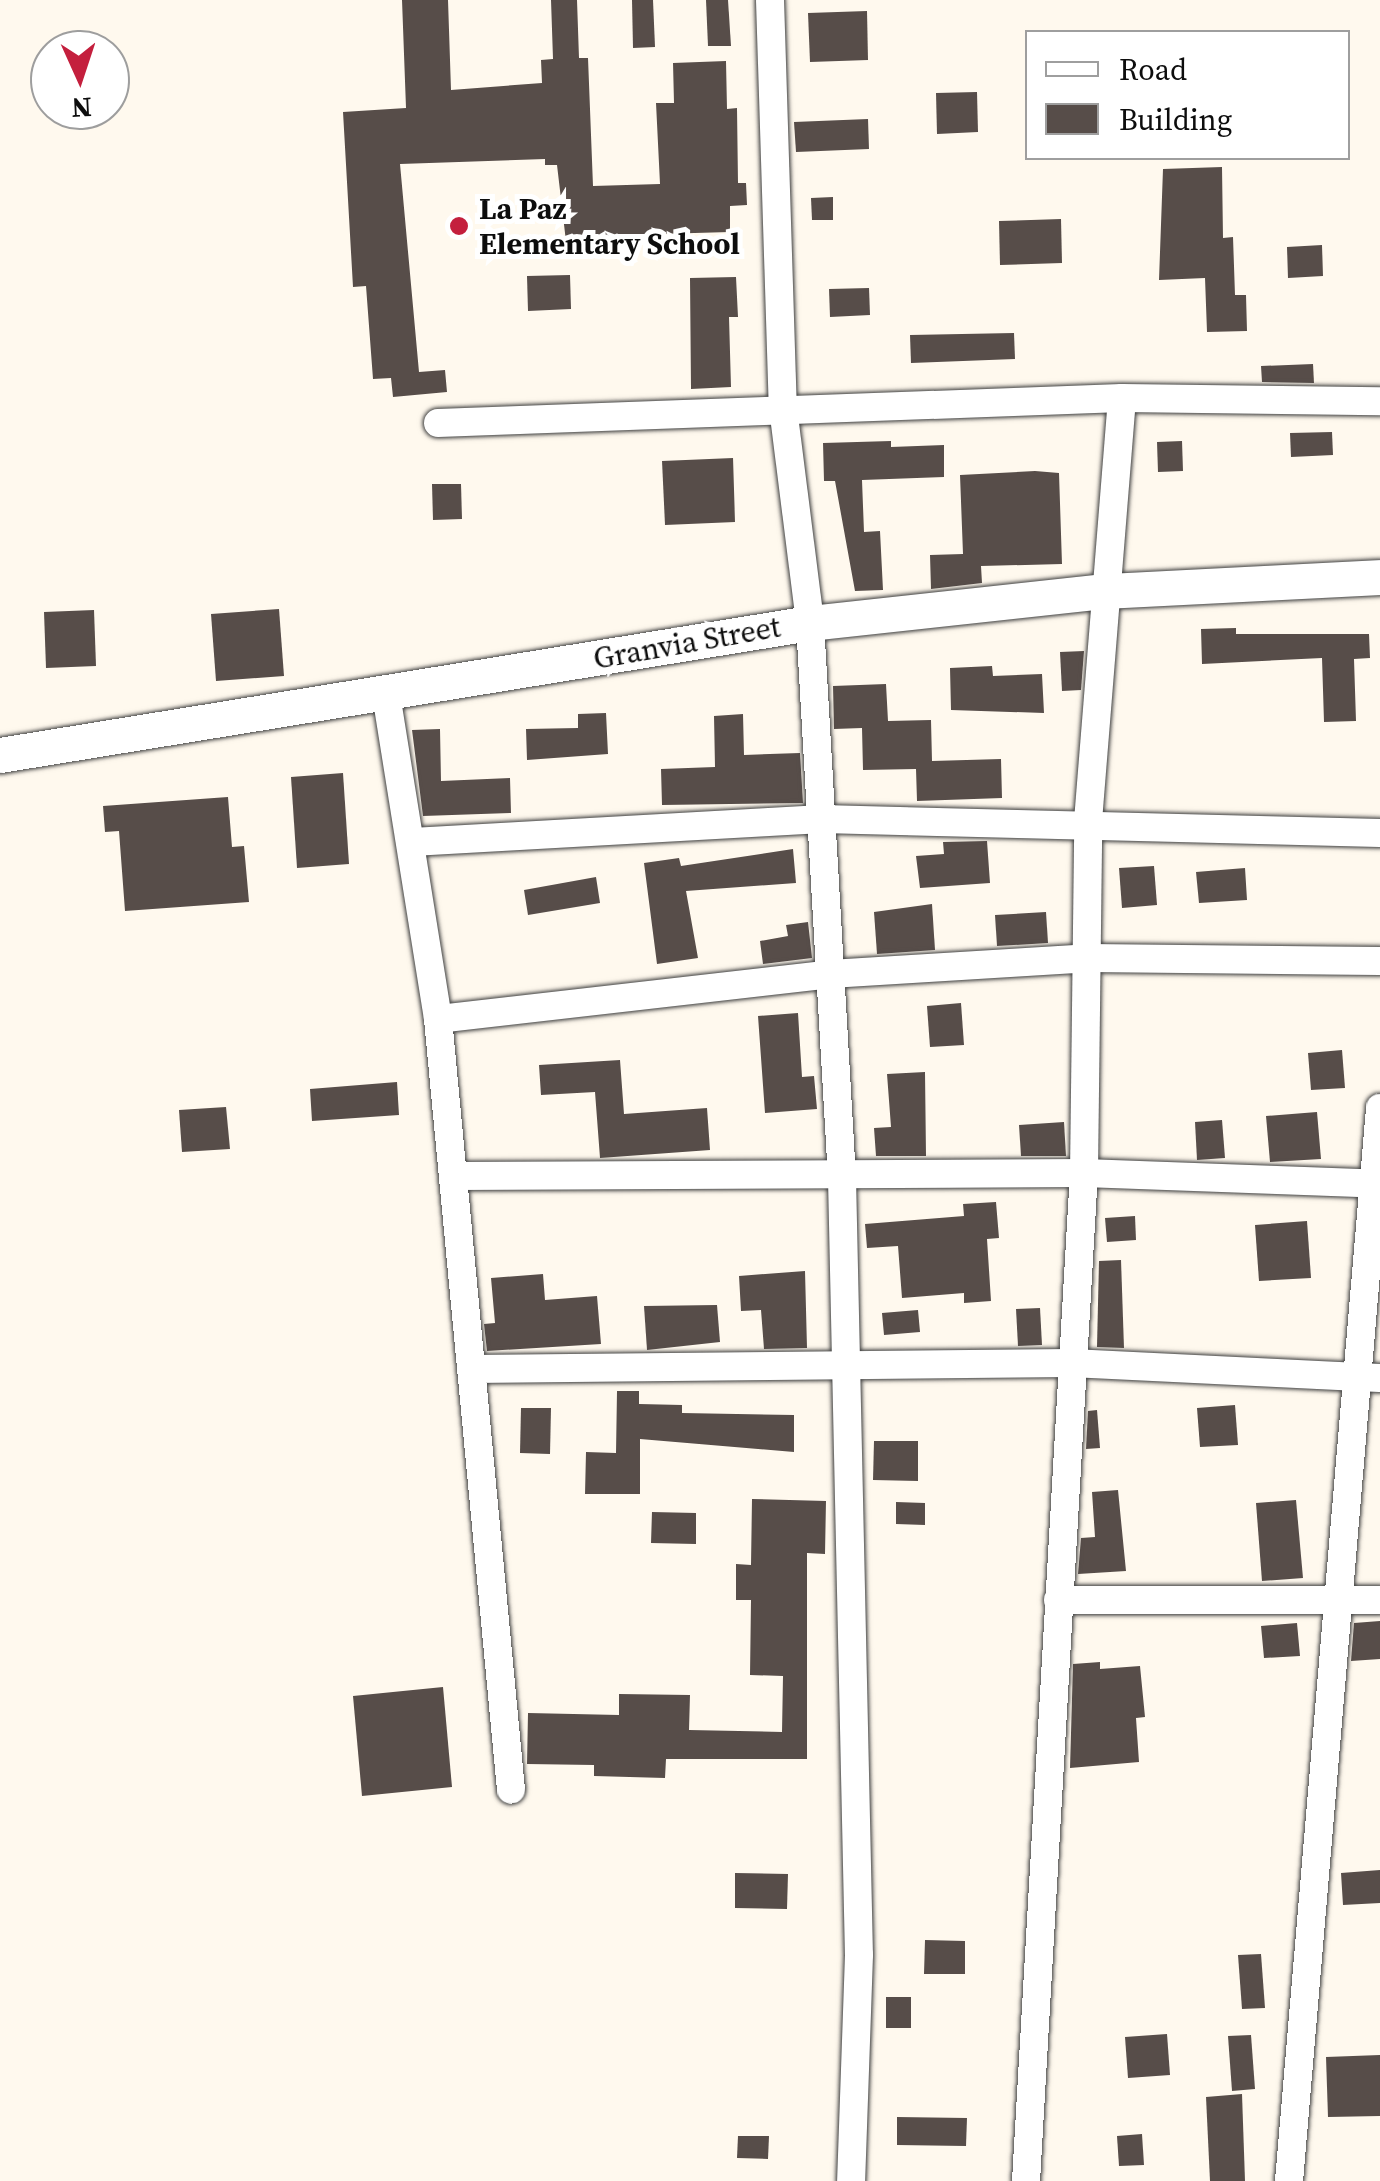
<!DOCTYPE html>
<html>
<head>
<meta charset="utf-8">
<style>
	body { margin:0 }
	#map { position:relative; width:1380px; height:2181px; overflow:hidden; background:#fff9ee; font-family:"Source Serif 4",serif }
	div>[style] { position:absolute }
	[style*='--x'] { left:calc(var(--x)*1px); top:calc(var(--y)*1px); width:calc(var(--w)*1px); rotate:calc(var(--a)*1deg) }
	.building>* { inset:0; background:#574d49 }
	.roads { filter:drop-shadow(0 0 2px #404040) drop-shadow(0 0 2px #404040) }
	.minor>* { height:28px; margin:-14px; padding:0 14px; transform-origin:14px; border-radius:14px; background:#fff }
	.tertiary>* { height:35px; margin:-17.5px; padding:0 17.5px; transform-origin:17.5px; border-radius:17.5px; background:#fff }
	.dots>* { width:28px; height:28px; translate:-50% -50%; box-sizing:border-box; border:5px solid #fff; border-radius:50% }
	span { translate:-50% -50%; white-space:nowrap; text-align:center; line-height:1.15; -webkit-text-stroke:10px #fff; paint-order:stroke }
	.poi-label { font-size:30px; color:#0d0d0d; font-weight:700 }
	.left { translate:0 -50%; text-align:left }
	.street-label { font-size:30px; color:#0d0d0d }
	.legend { position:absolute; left:1025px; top:30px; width:325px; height:130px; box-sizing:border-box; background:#fff; border:2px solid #9e9e9e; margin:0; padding:12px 18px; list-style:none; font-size:30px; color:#0d0d0d }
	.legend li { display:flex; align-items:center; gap:20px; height:50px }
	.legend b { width:50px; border:2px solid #9e9e9e }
	.north { position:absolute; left:30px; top:30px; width:100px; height:100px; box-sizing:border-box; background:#fff; border:2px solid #9e9e9e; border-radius:50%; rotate:177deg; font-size:28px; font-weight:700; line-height:40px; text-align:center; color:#0d0d0d }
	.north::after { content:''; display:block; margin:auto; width:35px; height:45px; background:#c41f3d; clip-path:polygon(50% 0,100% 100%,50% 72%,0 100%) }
</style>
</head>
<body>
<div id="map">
	<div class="building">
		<i style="clip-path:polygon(402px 0,448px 0,451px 90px,542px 83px,541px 60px,553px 59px,551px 0,577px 0,579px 58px,588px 58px,593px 186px,660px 184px,656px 103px,674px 103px,673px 63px,726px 61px,727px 109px,737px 108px,738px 183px,746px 183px,747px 205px,730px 206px,730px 232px,659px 234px,659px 245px,634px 241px,567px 250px,557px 165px,545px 165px,545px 159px,400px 164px,419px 372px,445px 370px,447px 392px,393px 397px,391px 378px,373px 379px,366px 286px,353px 287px,343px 112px,406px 108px)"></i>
		<i style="clip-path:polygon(632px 0,653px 0,655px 47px,633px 48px)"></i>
		<i style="clip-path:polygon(706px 0,728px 0,731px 46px,708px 46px)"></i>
		<i style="clip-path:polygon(867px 11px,868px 60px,810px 62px,808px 13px)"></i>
		<i style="clip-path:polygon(977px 92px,978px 132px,937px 134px,936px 93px)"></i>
		<i style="clip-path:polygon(868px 119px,869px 149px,796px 152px,794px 122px)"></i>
		<i style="clip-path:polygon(1222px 167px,1223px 238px,1233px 237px,1235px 295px,1246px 295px,1247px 331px,1207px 332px,1205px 278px,1159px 280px,1163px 169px)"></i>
		<i style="clip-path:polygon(833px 197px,833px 220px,812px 220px,811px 198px)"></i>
		<i style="clip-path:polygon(1061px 219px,1062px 263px,1000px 265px,999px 221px)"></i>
		<i style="clip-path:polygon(1322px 245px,1323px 276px,1288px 278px,1287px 247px)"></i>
		<i style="clip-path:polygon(570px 275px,571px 309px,528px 311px,527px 276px)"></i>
		<i style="clip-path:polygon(736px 277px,738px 317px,729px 317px,731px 387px,691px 389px,690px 278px)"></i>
		<i style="clip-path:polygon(869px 288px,870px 315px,830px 317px,829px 289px)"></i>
		<i style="clip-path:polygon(1014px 333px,1015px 359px,911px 363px,910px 335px)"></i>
		<i style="clip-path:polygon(1313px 364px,1314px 383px,1262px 382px,1261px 366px)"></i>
		<i style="clip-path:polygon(1332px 432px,1333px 455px,1291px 457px,1290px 433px)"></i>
		<i style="clip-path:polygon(891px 441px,891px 447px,944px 445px,944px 477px,862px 480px,864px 532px,880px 531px,883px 590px,855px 591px,835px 481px,824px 481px,823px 443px)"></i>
		<i style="clip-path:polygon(1182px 441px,1183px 471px,1158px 472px,1157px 442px)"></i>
		<i style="clip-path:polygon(733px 458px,735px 522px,665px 525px,662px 461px)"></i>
		<i style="clip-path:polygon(1035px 471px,1059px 473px,1062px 564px,981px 566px,982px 583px,931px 589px,930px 555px,963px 554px,960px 475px)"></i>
		<i style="clip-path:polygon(432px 484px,461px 484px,462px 519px,433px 520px)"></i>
		<i style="clip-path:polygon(279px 609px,284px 676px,216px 681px,211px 614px)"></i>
		<i style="clip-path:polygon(94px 610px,96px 666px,46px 668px,44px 612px)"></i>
		<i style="clip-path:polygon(1236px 628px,1236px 634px,1369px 634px,1370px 658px,1354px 659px,1356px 721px,1324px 722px,1322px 658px,1202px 664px,1201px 629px)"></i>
		<i style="clip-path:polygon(1084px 651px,1081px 690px,1062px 691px,1060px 652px)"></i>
		<i style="clip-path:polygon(992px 666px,993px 676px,1042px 674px,1044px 713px,951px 710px,950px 668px)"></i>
		<i style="clip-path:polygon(886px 684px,888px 721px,931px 720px,932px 761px,1001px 759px,1002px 798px,917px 801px,916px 769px,863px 770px,862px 728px,834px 729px,833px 686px)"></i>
		<i style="clip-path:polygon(606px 713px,608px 754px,527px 760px,526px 729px,578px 728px,578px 714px)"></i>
		<i style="clip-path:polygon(743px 714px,744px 755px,800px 753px,803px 803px,662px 805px,661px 769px,715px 767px,714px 716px)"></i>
		<i style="clip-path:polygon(440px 729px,441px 781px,510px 778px,511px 813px,423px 816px,412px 730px)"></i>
		<i style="clip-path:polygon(343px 773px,349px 864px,297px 868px,291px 777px)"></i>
		<i style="clip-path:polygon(228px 797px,232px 847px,244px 846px,249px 902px,125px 911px,119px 831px,105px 832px,103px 806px)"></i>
		<i style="clip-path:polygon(987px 841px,990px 883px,920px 888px,916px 856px,944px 854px,943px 842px)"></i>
		<i style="clip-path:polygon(793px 849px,796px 883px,686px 891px,698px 958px,657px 964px,644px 863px,679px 858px,681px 866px)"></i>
		<i style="clip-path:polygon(1154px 866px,1157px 905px,1122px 908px,1119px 868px)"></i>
		<i style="clip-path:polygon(1245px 868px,1247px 900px,1199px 903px,1196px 872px)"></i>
		<i style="clip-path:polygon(596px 877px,600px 903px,528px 915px,524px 890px)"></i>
		<i style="clip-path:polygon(932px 904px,935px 950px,877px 954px,874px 912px)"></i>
		<i style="clip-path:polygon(1046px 912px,1048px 943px,997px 946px,995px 915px)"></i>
		<i style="clip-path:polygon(808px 922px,812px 958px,763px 964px,760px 941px,788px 936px,786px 925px)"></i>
		<i style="clip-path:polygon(961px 1003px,964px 1045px,930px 1047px,927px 1006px)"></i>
		<i style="clip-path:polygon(798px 1013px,802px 1077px,814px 1076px,817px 1109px,765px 1113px,758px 1016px)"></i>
		<i style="clip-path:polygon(1342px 1050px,1345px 1088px,1311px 1090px,1308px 1053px)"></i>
		<i style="clip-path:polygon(620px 1060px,624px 1114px,707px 1108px,710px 1150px,600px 1158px,595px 1092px,541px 1095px,539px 1065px)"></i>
		<i style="clip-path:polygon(925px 1072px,926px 1156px,876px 1156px,874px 1128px,891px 1127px,887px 1074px)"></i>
		<i style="clip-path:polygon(397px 1082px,399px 1115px,312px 1121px,310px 1089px)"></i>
		<i style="clip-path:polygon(226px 1107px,230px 1149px,182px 1152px,179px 1110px)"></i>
		<i style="clip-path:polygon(1317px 1112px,1321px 1159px,1270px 1162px,1266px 1116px)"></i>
		<i style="clip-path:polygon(1222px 1120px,1225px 1158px,1197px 1160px,1195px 1122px)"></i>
		<i style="clip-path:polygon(1064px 1122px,1066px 1156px,1021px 1156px,1019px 1125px)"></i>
		<i style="clip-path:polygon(996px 1202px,999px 1238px,987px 1239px,991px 1301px,964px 1303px,964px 1293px,902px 1298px,898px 1246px,867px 1248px,865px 1224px,964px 1216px,963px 1204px)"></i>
		<i style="clip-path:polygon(1135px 1216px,1136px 1240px,1107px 1242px,1105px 1218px)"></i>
		<i style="clip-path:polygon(1307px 1221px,1311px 1278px,1259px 1281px,1255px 1225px)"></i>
		<i style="clip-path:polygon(1121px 1260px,1124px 1348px,1097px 1347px,1099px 1261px)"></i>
		<i style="clip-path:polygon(805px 1271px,807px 1348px,764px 1349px,761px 1310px,741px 1311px,739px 1276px)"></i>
		<i style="clip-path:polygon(543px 1274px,545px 1300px,597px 1296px,601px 1344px,487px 1351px,484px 1324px,495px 1323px,491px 1278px)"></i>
		<i style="clip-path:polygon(717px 1305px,720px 1342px,647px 1350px,644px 1306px)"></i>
		<i style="clip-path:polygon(1040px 1308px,1042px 1345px,1018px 1346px,1016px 1309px)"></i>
		<i style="clip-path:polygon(918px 1310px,920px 1332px,884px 1335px,882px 1313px)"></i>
		<i style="clip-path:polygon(617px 1391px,639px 1391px,639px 1404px,682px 1405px,682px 1413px,794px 1415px,794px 1452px,640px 1439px,640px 1494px,585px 1494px,586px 1452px,616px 1453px)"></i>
		<i style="clip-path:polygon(1235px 1405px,1238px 1445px,1200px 1447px,1197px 1408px)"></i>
		<i style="clip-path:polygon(521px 1408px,551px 1408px,550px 1454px,520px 1453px)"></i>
		<i style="clip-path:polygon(1097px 1410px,1100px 1448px,1086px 1449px,1088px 1411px)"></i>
		<i style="clip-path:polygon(874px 1441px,918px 1441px,918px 1481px,873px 1480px)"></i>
		<i style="clip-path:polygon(1118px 1490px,1126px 1571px,1078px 1574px,1081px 1538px,1095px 1537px,1092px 1492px)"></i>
		<i style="clip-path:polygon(752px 1499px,826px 1501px,825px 1554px,807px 1553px,807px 1759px,666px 1759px,665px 1778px,594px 1776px,594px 1765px,527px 1764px,528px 1713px,619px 1715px,619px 1694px,690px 1695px,689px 1730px,782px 1732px,783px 1676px,750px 1675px,751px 1600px,736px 1600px,736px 1564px,751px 1565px)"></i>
		<i style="clip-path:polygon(1296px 1500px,1303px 1578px,1262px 1581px,1256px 1503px)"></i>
		<i style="clip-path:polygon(896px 1502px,925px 1503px,925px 1525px,896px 1524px)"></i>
		<i style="clip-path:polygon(652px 1512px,696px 1513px,696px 1544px,651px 1543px)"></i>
		<i style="clip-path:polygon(1380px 1621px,1380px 1659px,1351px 1661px,1354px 1623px)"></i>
		<i style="clip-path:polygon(1297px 1623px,1300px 1656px,1264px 1658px,1261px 1626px)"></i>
		<i style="clip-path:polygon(1100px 1662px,1100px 1669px,1140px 1666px,1145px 1717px,1136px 1718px,1139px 1762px,1070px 1768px,1073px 1664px)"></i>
		<i style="clip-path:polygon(443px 1687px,452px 1787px,362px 1796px,353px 1696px)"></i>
		<i style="clip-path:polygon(1380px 1870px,1380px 1903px,1343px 1905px,1341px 1873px)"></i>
		<i style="clip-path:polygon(735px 1873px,788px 1874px,787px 1909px,735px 1908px)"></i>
		<i style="clip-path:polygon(925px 1940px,965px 1941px,965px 1974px,924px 1974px)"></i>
		<i style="clip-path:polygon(1261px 1954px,1265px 2008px,1242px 2009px,1238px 1955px)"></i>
		<i style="clip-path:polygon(886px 1997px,911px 1997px,911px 2028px,886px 2028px)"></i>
		<i style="clip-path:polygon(1167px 2034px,1170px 2075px,1128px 2078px,1125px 2037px)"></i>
		<i style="clip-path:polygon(1251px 2035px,1255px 2089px,1232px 2091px,1228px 2036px)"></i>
		<i style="clip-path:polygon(1380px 2055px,1380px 2116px,1328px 2117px,1326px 2057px)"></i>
		<i style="clip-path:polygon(1242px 2094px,1245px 2181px,1210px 2181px,1206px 2097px)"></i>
		<i style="clip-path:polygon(897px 2117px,967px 2118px,966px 2146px,897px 2145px)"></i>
		<i style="clip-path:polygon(1142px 2134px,1144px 2165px,1119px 2166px,1117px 2136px)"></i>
		<i style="clip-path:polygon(738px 2136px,769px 2136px,768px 2159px,737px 2158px)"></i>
	</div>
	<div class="roads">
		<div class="minor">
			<i style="--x:770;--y:0;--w:408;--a:88.2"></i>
			<i style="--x:783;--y:408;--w:217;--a:82.8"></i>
			<i style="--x:810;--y:623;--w:556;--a:86.7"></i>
			<i style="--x:842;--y:1178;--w:777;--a:88.75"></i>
			<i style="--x:859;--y:1955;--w:226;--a:92"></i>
			<i style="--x:438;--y:423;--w:684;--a:-2.09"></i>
			<i style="--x:1122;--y:398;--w:258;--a:0.7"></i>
			<i style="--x:386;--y:694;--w:329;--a:80.9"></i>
			<i style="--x:438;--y:1019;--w:774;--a:84.59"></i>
			<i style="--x:412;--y:842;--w:411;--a:-3.2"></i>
			<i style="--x:822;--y:819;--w:558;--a:1.44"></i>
			<i style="--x:438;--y:1019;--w:395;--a:-6.5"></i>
			<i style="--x:830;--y:974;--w:258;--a:-3.5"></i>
			<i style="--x:1088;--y:958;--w:292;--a:0.6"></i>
			<i style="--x:455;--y:1176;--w:629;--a:-0.27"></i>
			<i style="--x:1084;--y:1173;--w:296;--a:2.1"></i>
			<i style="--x:472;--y:1369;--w:599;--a:-0.57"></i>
			<i style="--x:1071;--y:1363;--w:309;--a:2.8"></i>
			<i style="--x:1058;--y:1600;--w:322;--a:0"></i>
			<i style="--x:1026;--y:2181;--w:1010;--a:-86.71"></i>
			<i style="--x:1084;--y:1173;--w:352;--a:-89.3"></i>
			<i style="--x:1088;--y:821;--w:424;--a:-85.4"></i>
			<i style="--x:1289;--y:2181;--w:1077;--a:-85.15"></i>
		</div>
		<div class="tertiary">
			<i style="--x:0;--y:755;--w:821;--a:-9.26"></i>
			<i style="--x:810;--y:623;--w:298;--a:-6.2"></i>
			<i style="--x:1106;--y:591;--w:274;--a:-2.9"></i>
		</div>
	</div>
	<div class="dots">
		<i style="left:459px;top:226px;background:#c41f3d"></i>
	</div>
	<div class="poi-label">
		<span class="left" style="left:479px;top:226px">La Paz<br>Elementary School</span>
	</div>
	<div class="street-label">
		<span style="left:687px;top:643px;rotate:-10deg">Granvia Street</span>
	</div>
	<ul class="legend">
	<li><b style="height:12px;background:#fff"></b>Road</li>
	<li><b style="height:28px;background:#574d49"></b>Building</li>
	</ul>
	<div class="north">N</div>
</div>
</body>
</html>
